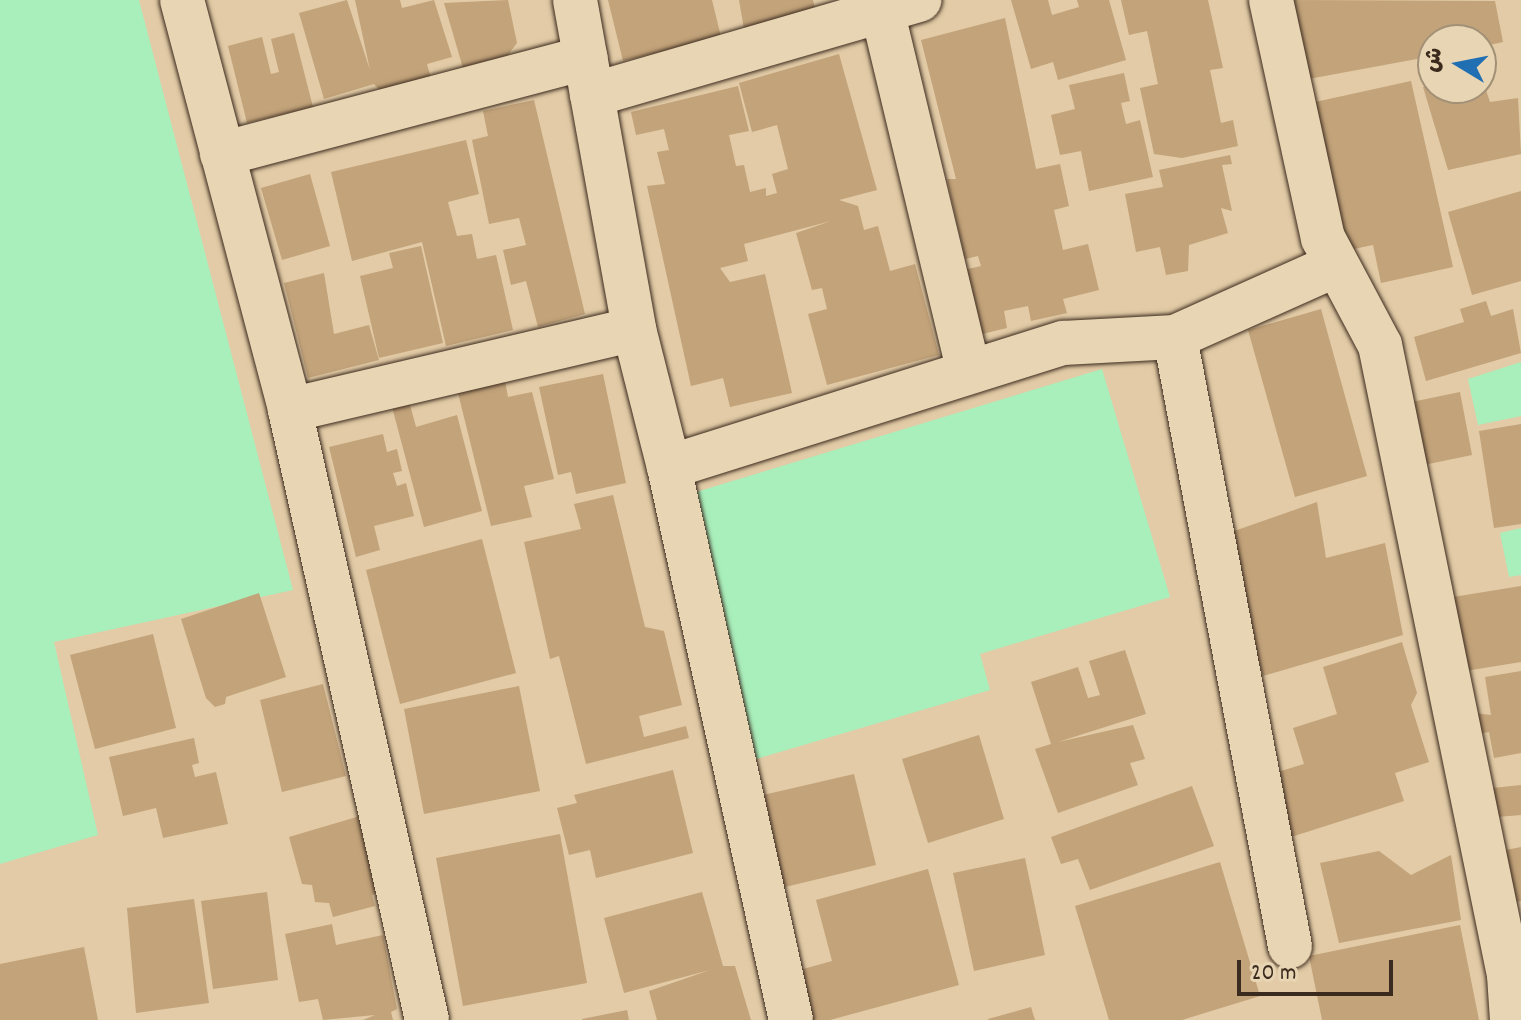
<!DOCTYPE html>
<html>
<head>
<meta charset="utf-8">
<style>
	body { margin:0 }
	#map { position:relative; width:1521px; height:1020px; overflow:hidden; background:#e2cba6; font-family:Dekko,"Playpen Sans Arabic",sans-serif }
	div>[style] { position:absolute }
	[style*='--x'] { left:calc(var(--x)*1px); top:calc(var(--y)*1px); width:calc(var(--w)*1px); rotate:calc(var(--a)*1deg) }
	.green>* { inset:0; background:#a9efbc }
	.building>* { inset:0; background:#c2a37a }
	.roads { filter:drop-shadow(0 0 2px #3b2a1e) drop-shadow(0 0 2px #3b2a1e) }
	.minor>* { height:44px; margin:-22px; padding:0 22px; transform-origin:22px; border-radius:22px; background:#e8d5b3 }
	span { translate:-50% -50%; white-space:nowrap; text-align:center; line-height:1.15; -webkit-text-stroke:8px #e8d5b3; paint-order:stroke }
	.north { position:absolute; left:1417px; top:24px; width:80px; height:80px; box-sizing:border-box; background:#e8d5b3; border:2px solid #a39177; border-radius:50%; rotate:280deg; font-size:22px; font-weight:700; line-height:32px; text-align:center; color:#3b2a1e }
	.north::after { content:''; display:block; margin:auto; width:28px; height:36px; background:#1f6fb2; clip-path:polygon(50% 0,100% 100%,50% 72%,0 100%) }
	.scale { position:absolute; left:1237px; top:960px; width:156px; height:36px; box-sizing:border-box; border:4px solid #3b2a1e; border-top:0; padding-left:10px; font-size:24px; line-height:28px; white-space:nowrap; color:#3b2a1e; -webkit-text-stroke:6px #e8d5b3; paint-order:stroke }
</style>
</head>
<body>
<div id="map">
	<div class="green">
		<i style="clip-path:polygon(0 0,139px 0,293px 590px,54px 642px,98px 835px,0 864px)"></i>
		<i style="clip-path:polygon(1521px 362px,1521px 416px,1478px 425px,1468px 379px)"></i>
		<i style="clip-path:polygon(1102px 369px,1170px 597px,980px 654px,990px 690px,746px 762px,686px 495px)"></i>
		<i style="clip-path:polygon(1521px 528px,1521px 575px,1509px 577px,1500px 533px)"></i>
	</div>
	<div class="building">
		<i style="clip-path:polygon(347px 0,370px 70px,355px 0,400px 0,402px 8px,434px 0,452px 57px,427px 64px,432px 82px,386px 97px,374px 84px,324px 99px,299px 13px)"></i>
		<i style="clip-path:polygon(508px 0,517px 43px,502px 63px,465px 75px,444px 3px)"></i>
		<i style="clip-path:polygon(608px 0,712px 0,721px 37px,623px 61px)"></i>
		<i style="clip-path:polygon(739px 0,813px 0,816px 14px,744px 29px)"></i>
		<i style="clip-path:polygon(1011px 0,1048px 0,1052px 15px,1079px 7px,1077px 0,1109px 0,1126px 60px,1058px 80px,1053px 62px,1031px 69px)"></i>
		<i style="clip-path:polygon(1121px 0,1208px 0,1223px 68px,1210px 70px,1221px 123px,1233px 120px,1238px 146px,1182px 158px,1154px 154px,1140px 88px,1158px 84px,1147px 31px,1129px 35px)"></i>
		<i style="clip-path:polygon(1290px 0,1495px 1px,1503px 42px,1481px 47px,1481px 40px,1433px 40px,1433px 56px,1303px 80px)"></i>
		<i style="clip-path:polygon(1005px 18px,1036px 169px,1060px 164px,1069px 206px,1054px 210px,1063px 250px,1088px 244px,1099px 290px,1063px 299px,1067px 313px,1031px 321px,1028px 306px,1004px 311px,1007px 328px,974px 336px,959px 271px,981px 266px,978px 256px,965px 259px,947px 179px,956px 179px,921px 40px)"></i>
		<i style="clip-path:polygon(294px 33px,313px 107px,247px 123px,228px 46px,262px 37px,271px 74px,279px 72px,271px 39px)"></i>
		<i style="clip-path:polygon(839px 54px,877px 190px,839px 200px,858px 206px,864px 230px,878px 226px,890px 271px,915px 264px,939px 355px,827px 385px,808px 314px,827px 309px,822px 288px,812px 290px,796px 233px,831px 221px,744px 244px,748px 261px,720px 268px,730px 282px,765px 274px,792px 393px,730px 407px,723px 378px,691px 386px,647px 186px,665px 184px,657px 152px,669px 150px,664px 129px,636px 135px,631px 112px,738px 86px,749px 131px,729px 135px,736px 166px,744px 165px,750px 192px,766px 188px,766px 196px,777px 193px,772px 174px,788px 169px,777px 125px,752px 132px,739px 83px)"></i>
		<i style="clip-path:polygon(1124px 73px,1130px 101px,1121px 103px,1126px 124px,1140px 120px,1153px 177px,1089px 191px,1081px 151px,1060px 155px,1051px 115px,1075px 109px,1069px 85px)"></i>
		<i style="clip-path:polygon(1481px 75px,1490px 102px,1518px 98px,1521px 154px,1448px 170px,1423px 87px,1481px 88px)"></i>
		<i style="clip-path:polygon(1411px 81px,1453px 267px,1381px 283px,1373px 245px,1339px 252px,1306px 104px)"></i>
		<i style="clip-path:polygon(534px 100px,585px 314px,538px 327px,526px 281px,511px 285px,503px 250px,526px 245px,519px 218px,489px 224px,472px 140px,488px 136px,483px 111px)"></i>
		<i style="clip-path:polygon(466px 140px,479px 194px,448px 202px,457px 236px,472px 234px,477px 259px,496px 255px,513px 330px,446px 346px,422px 242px,352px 261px,331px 172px)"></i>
		<i style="clip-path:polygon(1230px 155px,1232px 164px,1222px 165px,1232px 211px,1221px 208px,1228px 233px,1189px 245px,1188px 271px,1166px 275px,1160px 247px,1136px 252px,1125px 194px,1163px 187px,1159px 170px)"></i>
		<i style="clip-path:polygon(310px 174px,330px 246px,282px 260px,261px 188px)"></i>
		<i style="clip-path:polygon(1521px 191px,1521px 281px,1472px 295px,1448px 212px)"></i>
		<i style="clip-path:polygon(421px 246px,443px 343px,379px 358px,360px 276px,393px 268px,389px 253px)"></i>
		<i style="clip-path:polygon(324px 273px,334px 334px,369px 325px,379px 360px,308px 378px,284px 283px)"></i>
		<i style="clip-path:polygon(1486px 301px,1491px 316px,1513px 309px,1521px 353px,1426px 381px,1414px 337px,1464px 322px,1460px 309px)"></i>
		<i style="clip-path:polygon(1321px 309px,1367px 476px,1295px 497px,1248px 330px)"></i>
		<i style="clip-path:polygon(603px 374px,626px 483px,576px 494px,571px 472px,558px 475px,539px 387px)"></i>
		<i style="clip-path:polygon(505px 381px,508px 397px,532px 392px,554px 479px,524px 486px,532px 517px,491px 526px,458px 393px)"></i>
		<i style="clip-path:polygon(1460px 392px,1472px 455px,1414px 467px,1402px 404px)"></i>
		<i style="clip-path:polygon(409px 401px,416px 427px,457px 415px,482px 511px,424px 527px,392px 407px)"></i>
		<i style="clip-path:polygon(1521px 424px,1521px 524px,1494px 528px,1479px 431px)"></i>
		<i style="clip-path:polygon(383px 434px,387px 452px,397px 449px,402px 471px,393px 473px,397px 486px,406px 483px,414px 516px,374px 526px,380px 550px,356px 557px,329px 447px)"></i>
		<i style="clip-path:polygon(613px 495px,645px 627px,664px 631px,682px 705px,639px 716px,644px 737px,686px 726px,689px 738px,586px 764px,559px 656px,550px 659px,524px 542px,581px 529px,574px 504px)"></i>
		<i style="clip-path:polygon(1317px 502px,1326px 558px,1385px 543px,1403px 635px,1263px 676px,1220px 536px)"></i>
		<i style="clip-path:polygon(482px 539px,516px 673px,400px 704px,366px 570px)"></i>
		<i style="clip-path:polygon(1521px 586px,1521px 662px,1459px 672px,1447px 598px)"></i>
		<i style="clip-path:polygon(259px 593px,286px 677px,226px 697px,225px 704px,215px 707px,206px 698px,181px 619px)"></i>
		<i style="clip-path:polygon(153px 634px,176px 728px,95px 749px,70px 655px)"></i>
		<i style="clip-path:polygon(1402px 642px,1417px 693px,1411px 705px,1429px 762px,1395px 773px,1404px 801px,1291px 837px,1271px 774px,1304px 764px,1293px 728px,1337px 714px,1323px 667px)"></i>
		<i style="clip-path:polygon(1125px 650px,1146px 714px,1058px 742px,1133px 725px,1145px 759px,1130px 763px,1138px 785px,1058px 813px,1035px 749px,1051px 744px,1031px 682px,1078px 667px,1088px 698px,1100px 695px,1089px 661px)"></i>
		<i style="clip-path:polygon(1521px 671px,1521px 753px,1494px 758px,1489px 732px,1477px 734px,1474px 713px,1491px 715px,1485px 677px)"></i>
		<i style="clip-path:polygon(323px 684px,346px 776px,282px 792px,260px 700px)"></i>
		<i style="clip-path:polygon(519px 686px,540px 791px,424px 814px,404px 709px)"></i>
		<i style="clip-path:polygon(979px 735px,1004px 819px,928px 843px,902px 759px)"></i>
		<i style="clip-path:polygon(194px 738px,199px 763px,192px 765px,195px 777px,216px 772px,228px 824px,163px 838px,156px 808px,123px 816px,109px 757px)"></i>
		<i style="clip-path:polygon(673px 770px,693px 853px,596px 878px,590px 850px,569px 855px,557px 808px,577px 803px,574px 795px)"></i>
		<i style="clip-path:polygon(854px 774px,876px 865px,777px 889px,755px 797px)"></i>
		<i style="clip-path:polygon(1521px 785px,1521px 815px,1497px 817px,1493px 788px)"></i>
		<i style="clip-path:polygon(1192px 786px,1214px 846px,1090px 890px,1078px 859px,1061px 864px,1051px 837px)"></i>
		<i style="clip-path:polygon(360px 816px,381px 892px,372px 895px,375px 906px,333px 917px,329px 903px,315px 902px,312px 885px,302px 884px,289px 837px)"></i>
		<i style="clip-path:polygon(560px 834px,587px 983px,463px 1006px,436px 858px)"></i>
		<i style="clip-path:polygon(1521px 847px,1521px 901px,1507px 904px,1496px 852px)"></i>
		<i style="clip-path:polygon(1379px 851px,1411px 875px,1451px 855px,1461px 920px,1339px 943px,1320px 863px)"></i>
		<i style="clip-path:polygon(1025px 858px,1045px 955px,974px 971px,953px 873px)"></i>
		<i style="clip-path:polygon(1220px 862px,1260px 996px,1182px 1020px,1109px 1020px,1075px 906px)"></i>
		<i style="clip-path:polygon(928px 869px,959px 985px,830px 1020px,801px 1020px,789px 973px,832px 961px,816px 900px)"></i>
		<i style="clip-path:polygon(267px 892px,278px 980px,213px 989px,201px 901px)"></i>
		<i style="clip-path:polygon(702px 892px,723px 966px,735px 966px,751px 1020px,657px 1020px,649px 991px,710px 970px,624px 993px,604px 918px)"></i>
		<i style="clip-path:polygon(194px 899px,209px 1003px,136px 1013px,127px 908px)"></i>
		<i style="clip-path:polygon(332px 924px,336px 945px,383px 935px,397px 1009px,391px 1012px,393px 1020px,363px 1020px,375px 1015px,323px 1020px,318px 999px,299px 1002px,285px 934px)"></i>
		<i style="clip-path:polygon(1460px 925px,1479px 1020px,1322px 1020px,1309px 956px)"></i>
		<i style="clip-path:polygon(84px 947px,98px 1020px,0 1020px,0 964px)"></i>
		<i style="clip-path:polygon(1031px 1007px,1035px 1020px,988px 1020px,988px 1019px)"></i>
		<i style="clip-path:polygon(627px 1010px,629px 1020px,582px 1020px,582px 1019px)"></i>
	</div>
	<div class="roads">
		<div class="minor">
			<i style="--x:182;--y:0;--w:424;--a:75.2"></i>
			<i style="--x:290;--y:410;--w:625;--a:77.34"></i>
			<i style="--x:575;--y:0;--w:334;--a:79.8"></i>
			<i style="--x:634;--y:329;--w:142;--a:75.8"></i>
			<i style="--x:669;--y:467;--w:566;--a:77.56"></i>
			<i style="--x:1271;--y:0;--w:244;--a:77.7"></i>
			<i style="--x:1323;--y:238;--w:121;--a:62"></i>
			<i style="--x:1380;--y:345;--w:643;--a:78.43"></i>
			<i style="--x:1509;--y:975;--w:45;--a:86.2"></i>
			<i style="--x:882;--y:10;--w:368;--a:76.5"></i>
			<i style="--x:592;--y:95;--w:341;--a:-16.2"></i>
			<i style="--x:222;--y:154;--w:376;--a:-14.8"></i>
			<i style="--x:1175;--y:337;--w:620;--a:79.31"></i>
			<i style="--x:290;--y:410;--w:353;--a:-13.2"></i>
			<i style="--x:669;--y:467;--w:413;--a:-17.5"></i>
			<i style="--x:1063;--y:343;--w:112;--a:-3.1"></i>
			<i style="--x:1175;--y:337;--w:174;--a:-24.1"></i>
		</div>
	</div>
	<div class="north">ش</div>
	<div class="scale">20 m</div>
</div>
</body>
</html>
